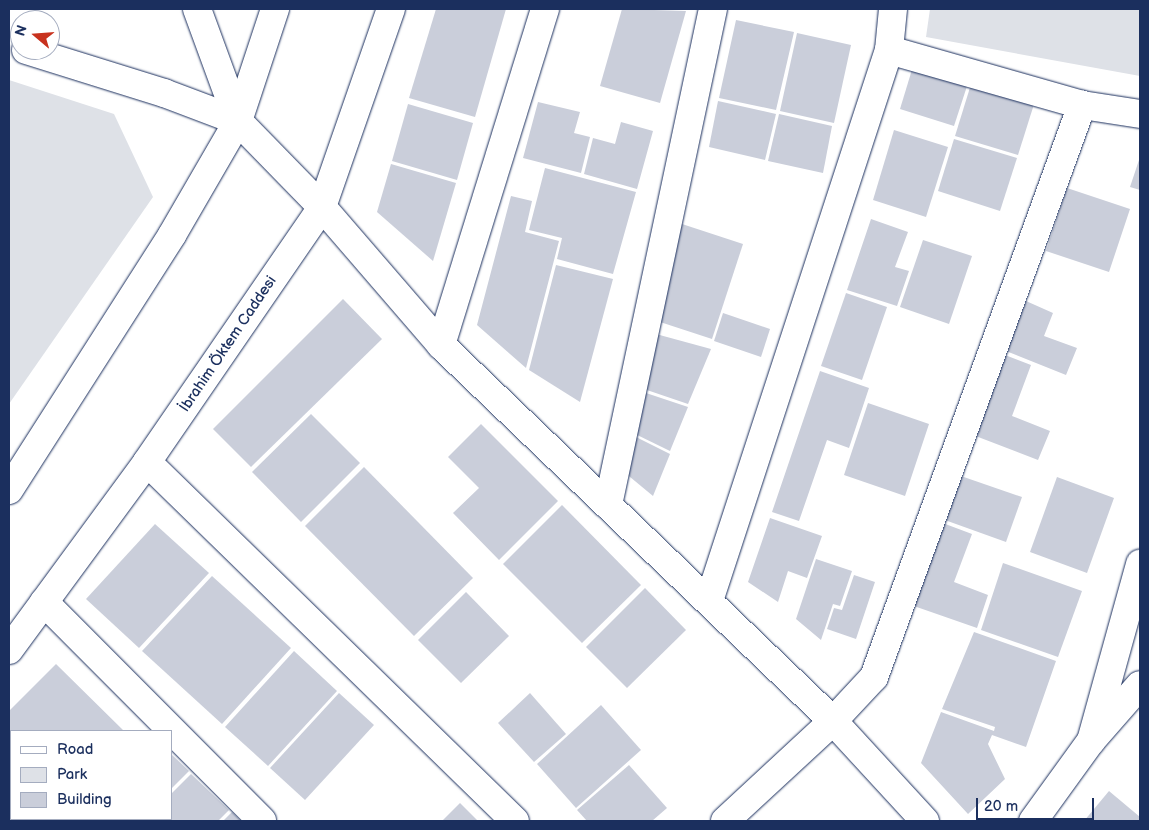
<!DOCTYPE html>
<html>
<head>
<meta charset="utf-8">
<style>
	body { margin:0 }
	#map { position:relative; width:1149px; height:830px; overflow:hidden; background:#fff; font-family:"Balsamiq Sans",sans-serif }
	div>[style] { position:absolute }
	[style*='--x'] { left:calc(var(--x)*1px); top:calc(var(--y)*1px); width:calc(var(--w)*1px); rotate:calc(var(--a)*1deg) }
	.green>* { inset:0; background:#dee1e7 }
	.building>* { inset:0; background:#caceda }
	.roads { filter:drop-shadow(0 0 1px #1b2f5e) drop-shadow(0 0 1px #1b2f5e) }
	.minor>* { height:28px; margin:-14px; padding:0 14px; transform-origin:14px; border-radius:14px; background:#fff }
	.tertiary>* { height:28px; margin:-14px; padding:0 14px; transform-origin:14px; border-radius:14px; background:#fff }
	.secondary>* { height:28px; margin:-14px; padding:0 14px; transform-origin:14px; border-radius:14px; background:#fff }
	span { translate:-50% -50%; white-space:nowrap; text-align:center; line-height:1.15; -webkit-text-stroke:4px #fff; paint-order:stroke }
	.street-label { font-size:15px; color:#1b2f5e }
	.frame { position:absolute; inset:0; border:10px solid #1b2f5e; pointer-events:none }
	.legend { position:absolute; left:10px; top:730px; width:162px; height:90px; box-sizing:border-box; background:#fff; border:1px solid #a4acbf; margin:0; padding:6px 9px; list-style:none; font-size:15px; color:#1b2f5e }
	.legend li { display:flex; align-items:center; gap:10px; height:25px }
	.legend b { width:25px; border:1px solid #a4acbf }
	.north { position:absolute; left:10px; top:10px; width:50px; height:50px; box-sizing:border-box; background:#fff; border:1px solid #a4acbf; border-radius:50%; rotate:288deg; font-size:14px; font-weight:700; line-height:20px; text-align:center; color:#1b2f5e }
	.north::after { content:''; display:block; margin:auto; width:18px; height:22px; background:#c8321e; clip-path:polygon(50% 0,100% 100%,50% 72%,0 100%) }
	.scale { position:absolute; left:976px; top:798px; width:118px; height:22px; box-sizing:border-box; border:2px solid #1b2f5e; border-top:0; padding-left:6px; font-size:15px; line-height:18px; white-space:nowrap; color:#1b2f5e; -webkit-text-stroke:4px #fff; paint-order:stroke }
</style>
</head>
<body>
<div id="map">
	<div class="green">
		<i style="clip-path:polygon(930px 9px,1140px 9px,1140px 76px,926px 37px)"></i>
		<i style="clip-path:polygon(9px 80px,114px 114px,153px 197px,9px 404px)"></i>
	</div>
	<div class="building">
		<i style="clip-path:polygon(436px 9px,506px 9px,475px 117px,409px 98px)"></i>
		<i style="clip-path:polygon(622px 9px,686px 11px,660px 103px,600px 86px)"></i>
		<i style="clip-path:polygon(736px 20px,794px 32px,776px 110px,719px 98px)"></i>
		<i style="clip-path:polygon(797px 33px,851px 45px,834px 123px,780px 111px)"></i>
		<i style="clip-path:polygon(914px 63px,969px 80px,954px 126px,900px 109px)"></i>
		<i style="clip-path:polygon(972px 81px,1035px 101px,1018px 155px,955px 136px)"></i>
		<i style="clip-path:polygon(718px 101px,776px 114px,765px 160px,709px 147px)"></i>
		<i style="clip-path:polygon(538px 102px,580px 112px,574px 133px,590px 137px,581px 173px,523px 158px)"></i>
		<i style="clip-path:polygon(408px 104px,473px 123px,457px 180px,392px 161px)"></i>
		<i style="clip-path:polygon(779px 114px,832px 126px,823px 173px,768px 161px)"></i>
		<i style="clip-path:polygon(621px 122px,653px 131px,637px 189px,584px 174px,593px 138px,615px 144px)"></i>
		<i style="clip-path:polygon(894px 130px,948px 147px,926px 217px,873px 200px)"></i>
		<i style="clip-path:polygon(954px 139px,1017px 158px,1000px 211px,938px 191px)"></i>
		<i style="clip-path:polygon(1140px 157px,1140px 190px,1130px 187px)"></i>
		<i style="clip-path:polygon(391px 164px,456px 183px,433px 261px,377px 212px)"></i>
		<i style="clip-path:polygon(545px 168px,636px 192px,613px 274px,557px 259px,562px 238px,529px 230px)"></i>
		<i style="clip-path:polygon(1067px 188px,1130px 209px,1109px 272px,1046px 251px)"></i>
		<i style="clip-path:polygon(511px 196px,532px 201px,525px 232px,559px 241px,526px 368px,477px 325px)"></i>
		<i style="clip-path:polygon(871px 219px,908px 232px,895px 267px,909px 271px,897px 306px,847px 290px)"></i>
		<i style="clip-path:polygon(682px 224px,743px 244px,712px 339px,657px 321px)"></i>
		<i style="clip-path:polygon(923px 240px,972px 256px,949px 324px,900px 307px)"></i>
		<i style="clip-path:polygon(556px 265px,613px 279px,580px 402px,529px 370px)"></i>
		<i style="clip-path:polygon(846px 293px,887px 307px,862px 380px,821px 366px)"></i>
		<i style="clip-path:polygon(343px 299px,382px 339px,251px 467px,213px 429px)"></i>
		<i style="clip-path:polygon(1026px 301px,1053px 313px,1044px 336px,1077px 348px,1066px 375px,1006px 351px)"></i>
		<i style="clip-path:polygon(723px 313px,770px 329px,761px 357px,714px 341px)"></i>
		<i style="clip-path:polygon(656px 334px,711px 349px,688px 404px,641px 388px)"></i>
		<i style="clip-path:polygon(1005px 355px,1031px 365px,1012px 416px,1050px 431px,1038px 460px,973px 435px)"></i>
		<i style="clip-path:polygon(820px 371px,869px 388px,849px 448px,827px 440px,799px 521px,772px 512px)"></i>
		<i style="clip-path:polygon(640px 391px,688px 407px,670px 451px,629px 431px)"></i>
		<i style="clip-path:polygon(868px 403px,929px 424px,905px 496px,844px 475px)"></i>
		<i style="clip-path:polygon(311px 414px,360px 463px,301px 522px,252px 472px)"></i>
		<i style="clip-path:polygon(481px 424px,558px 501px,499px 560px,453px 513px,479px 488px,448px 457px)"></i>
		<i style="clip-path:polygon(628px 433px,670px 454px,653px 496px,618px 467px)"></i>
		<i style="clip-path:polygon(364px 467px,473px 578px,414px 636px,305px 526px)"></i>
		<i style="clip-path:polygon(958px 475px,1022px 497px,1006px 542px,942px 519px)"></i>
		<i style="clip-path:polygon(1057px 477px,1114px 498px,1087px 573px,1030px 552px)"></i>
		<i style="clip-path:polygon(562px 505px,641px 585px,582px 643px,503px 564px)"></i>
		<i style="clip-path:polygon(770px 518px,822px 536px,807px 578px,788px 571px,778px 602px,748px 582px)"></i>
		<i style="clip-path:polygon(940px 522px,972px 534px,954px 582px,988px 595px,977px 628px,911px 605px)"></i>
		<i style="clip-path:polygon(155px 524px,209px 573px,139px 648px,86px 599px)"></i>
		<i style="clip-path:polygon(816px 559px,852px 571px,840px 606px,833px 604px,821px 640px,796px 619px)"></i>
		<i style="clip-path:polygon(1003px 563px,1082px 591px,1058px 657px,981px 630px)"></i>
		<i style="clip-path:polygon(854px 575px,875px 582px,856px 639px,827px 629px,834px 608px,842px 610px)"></i>
		<i style="clip-path:polygon(212px 576px,291px 648px,222px 724px,142px 651px)"></i>
		<i style="clip-path:polygon(645px 588px,686px 630px,627px 688px,586px 647px)"></i>
		<i style="clip-path:polygon(466px 592px,509px 636px,461px 683px,418px 640px)"></i>
		<i style="clip-path:polygon(974px 632px,1056px 661px,1026px 747px,992px 735px,988px 744px,1005px 779px,968px 814px,921px 763px,941px 712px,994px 731px,995px 727px,942px 709px)"></i>
		<i style="clip-path:polygon(294px 651px,337px 691px,268px 766px,225px 727px)"></i>
		<i style="clip-path:polygon(56px 664px,124px 731px,11px 731px,9px 780px,9px 711px)"></i>
		<i style="clip-path:polygon(339px 693px,374px 725px,305px 800px,270px 768px)"></i>
		<i style="clip-path:polygon(530px 693px,566px 734px,534px 762px,498px 723px)"></i>
		<i style="clip-path:polygon(601px 705px,641px 750px,576px 808px,537px 764px)"></i>
		<i style="clip-path:polygon(171px 754px,189px 771px,171px 789px)"></i>
		<i style="clip-path:polygon(629px 765px,667px 808px,652px 821px,587px 821px,577px 810px)"></i>
		<i style="clip-path:polygon(191px 774px,229px 810px,218px 821px,150px 821px,147px 819px,171px 819px,171px 794px)"></i>
		<i style="clip-path:polygon(11px 779px,11px 819px,45px 819px,43px 821px,9px 821px)"></i>
		<i style="clip-path:polygon(1109px 791px,1140px 817px,1140px 821px,1084px 821px)"></i>
		<i style="clip-path:polygon(460px 803px,478px 821px,442px 821px)"></i>
		<i style="clip-path:polygon(232px 812px,241px 821px,223px 821px)"></i>
	</div>
	<div class="roads">
		<div class="minor">
			<i style="--x:26;--y:50;--w:145;--a:17.3"></i>
			<i style="--x:164;--y:93;--w:79;--a:20.7"></i>
			<i style="--x:889;--y:50;--w:201;--a:15.9"></i>
			<i style="--x:1082;--y:105;--w:59;--a:8.8"></i>
			<i style="--x:322;--y:207;--w:182;--a:49.2"></i>
			<i style="--x:441;--y:345;--w:543;--a:43.81"></i>
			<i style="--x:833;--y:721;--w:136;--a:47.4"></i>
			<i style="--x:441;--y:345;--w:352;--a:-72.8"></i>
			<i style="--x:147;--y:462;--w:514;--a:44.29"></i>
			<i style="--x:608;--y:505;--w:507;--a:-78.05"></i>
			<i style="--x:709;--y:601;--w:580;--a:-71.91"></i>
			<i style="--x:889;--y:50;--w:41;--a:-84.4"></i>
			<i style="--x:44;--y:602;--w:309;--a:45.1"></i>
			<i style="--x:1091;--y:741;--w:184;--a:-74.5"></i>
			<i style="--x:725;--y:821;--w:147;--a:-42.8"></i>
			<i style="--x:833;--y:721;--w:60;--a:-47"></i>
			<i style="--x:874;--y:677;--w:609;--a:-70.02"></i>
			<i style="--x:1033;--y:821;--w:99;--a:-54.1"></i>
			<i style="--x:1091;--y:741;--w:74;--a:-48.8"></i>
		</div>
		<div class="tertiary">
			<i style="--x:197;--y:9;--w:119;--a:69.9"></i>
		</div>
		<div class="secondary">
			<i style="--x:238;--y:121;--w:120;--a:45.7"></i>
			<i style="--x:9;--y:490;--w:303;--a:-57.4"></i>
			<i style="--x:172;--y:235;--w:132;--a:-59.9"></i>
			<i style="--x:238;--y:121;--w:118;--a:-71.7"></i>
			<i style="--x:9;--y:650;--w:233;--a:-53.7"></i>
			<i style="--x:147;--y:462;--w:309;--a:-55.5"></i>
			<i style="--x:322;--y:207;--w:210;--a:-70.8"></i>
		</div>
	</div>
	<div class="street-label">
		<span style="left:228px;top:344px;rotate:-56deg">İbrahim Öktem Caddesi</span>
	</div>
	<div class="frame"></div>
	<ul class="legend">
	<li><b style="height:6px;background:#fff"></b>Road</li>
	<li><b style="height:14px;background:#dee1e7"></b>Park</li>
	<li><b style="height:14px;background:#caceda"></b>Building</li>
	</ul>
	<div class="north">N</div>
	<div class="scale">20 m</div>
</div>
</body>
</html>
